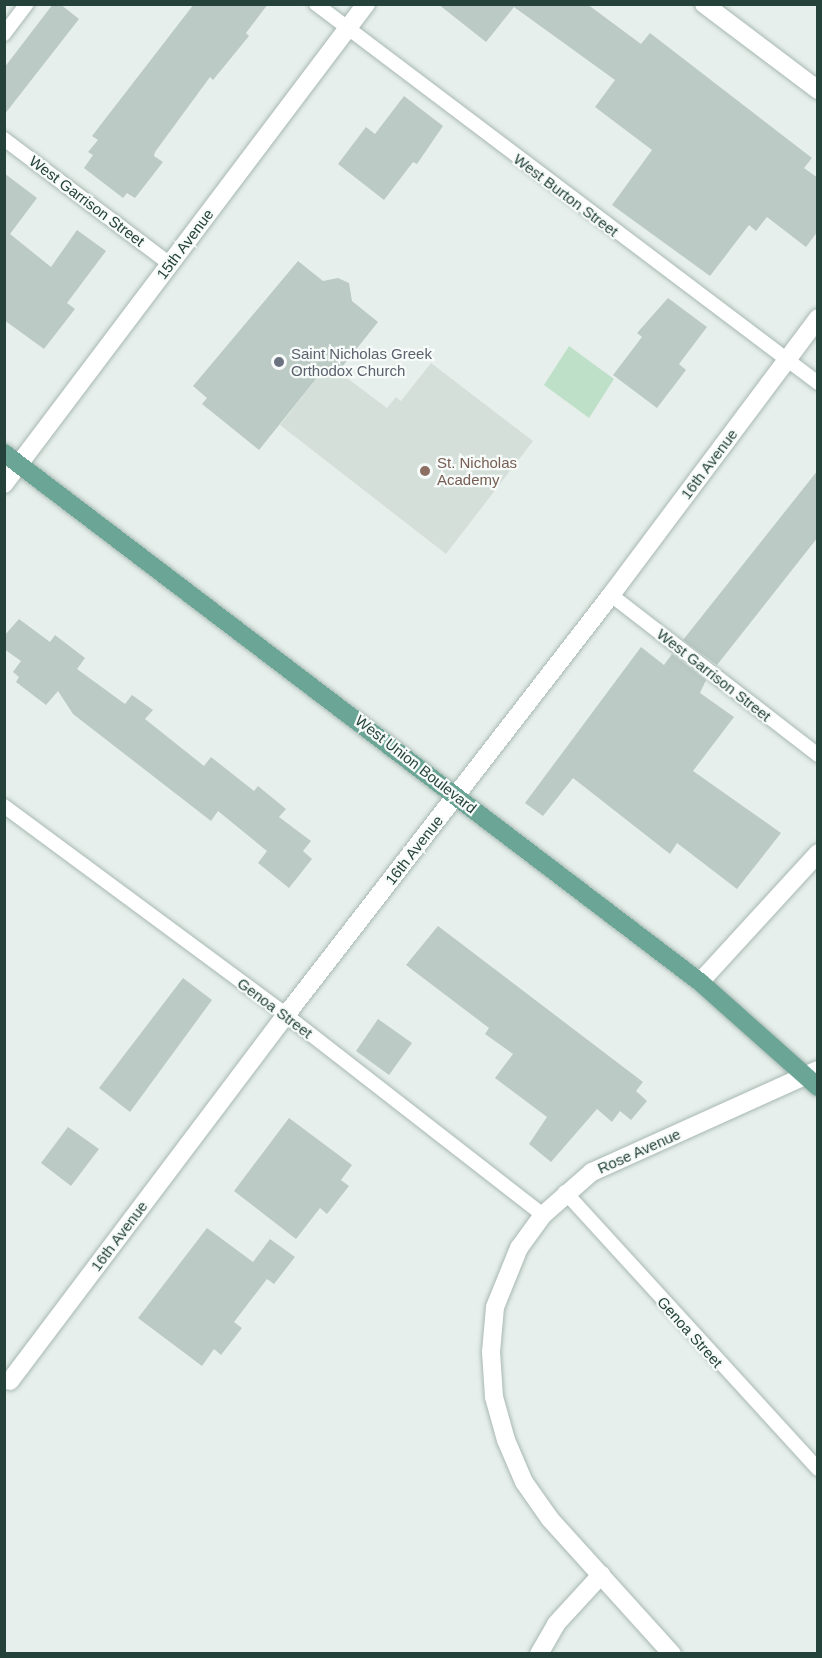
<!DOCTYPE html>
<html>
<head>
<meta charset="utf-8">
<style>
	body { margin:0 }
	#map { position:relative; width:822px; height:1658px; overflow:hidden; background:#e6efeb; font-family:Helvetica,sans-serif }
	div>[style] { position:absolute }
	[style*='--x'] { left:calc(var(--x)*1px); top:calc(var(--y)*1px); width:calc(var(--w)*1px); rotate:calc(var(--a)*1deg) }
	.built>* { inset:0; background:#d4dfda }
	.green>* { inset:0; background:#bfe0c8 }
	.building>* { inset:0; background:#bbcac4 }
	.roads { filter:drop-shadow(0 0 2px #a8b8b2) drop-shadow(0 0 2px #a8b8b2) }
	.lane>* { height:14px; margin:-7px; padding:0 7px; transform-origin:7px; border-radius:7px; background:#fff }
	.street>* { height:18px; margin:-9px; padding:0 9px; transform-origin:9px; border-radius:9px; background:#fff }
	.primary>* { height:18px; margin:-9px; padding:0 9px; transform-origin:9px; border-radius:9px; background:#6aa596 }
	.dots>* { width:16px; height:16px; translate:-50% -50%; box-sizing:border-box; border:3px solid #f7fbf9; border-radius:50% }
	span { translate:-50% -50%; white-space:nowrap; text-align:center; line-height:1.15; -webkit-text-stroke:4.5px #f7fbf9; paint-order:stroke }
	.street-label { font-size:15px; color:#24423a }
	.worship-label { font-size:15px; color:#5b616d }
	.left { translate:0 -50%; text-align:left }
	.education-label { font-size:15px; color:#785e54 }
	.frame { position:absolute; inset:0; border:6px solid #24423a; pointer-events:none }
</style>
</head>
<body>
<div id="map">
	<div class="built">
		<i style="clip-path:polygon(431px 363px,533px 441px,446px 554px,280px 425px,324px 369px,334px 377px,339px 372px,387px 408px,396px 397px,401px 401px)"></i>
	</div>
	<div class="green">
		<i style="clip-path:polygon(569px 346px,614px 379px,589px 418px,544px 385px)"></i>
	</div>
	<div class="building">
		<i style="clip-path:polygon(53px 4px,60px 4px,79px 19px,4px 115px,4px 68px)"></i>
		<i style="clip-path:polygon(194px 4px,268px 4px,246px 33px,249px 36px,213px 80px,210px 77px,155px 152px,154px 156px,163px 162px,135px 198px,127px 193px,123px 198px,84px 168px,93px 155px,88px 152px,98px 140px,92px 136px)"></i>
		<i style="clip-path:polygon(438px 4px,587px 4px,641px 44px,650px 33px,812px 158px,804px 168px,818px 178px,818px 231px,806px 247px,767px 217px,756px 231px,749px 225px,710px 276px,612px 205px,652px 150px,595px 107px,615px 80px,514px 7px,486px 42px)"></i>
		<i style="clip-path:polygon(404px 96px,443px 126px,417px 164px,413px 162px,384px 200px,338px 164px,366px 127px,375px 134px)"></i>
		<i style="clip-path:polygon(4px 173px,37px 198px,10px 234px,51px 267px,77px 230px,106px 251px,67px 303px,75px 309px,44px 349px,4px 320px)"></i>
		<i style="clip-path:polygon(298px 261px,323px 281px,338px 278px,349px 283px,352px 301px,378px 322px,334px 377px,324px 369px,259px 450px,202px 404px,207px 398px,193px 386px)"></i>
		<i style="clip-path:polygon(668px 298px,707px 327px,679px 364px,686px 370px,657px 408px,613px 375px,642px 337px,637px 333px)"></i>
		<i style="clip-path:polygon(818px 470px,818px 537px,717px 665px,683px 640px)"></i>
		<i style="clip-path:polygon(19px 619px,50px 642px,55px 635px,85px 658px,77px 669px,125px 704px,132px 695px,153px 710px,145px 719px,204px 766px,211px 757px,254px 791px,258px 786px,286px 809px,279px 817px,311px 841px,303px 851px,312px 859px,289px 888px,258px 863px,267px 851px,218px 811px,211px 821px,73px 714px,58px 691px,46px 705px,16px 682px,19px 677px,13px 672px,21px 661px,4px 649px,4px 636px)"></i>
		<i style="clip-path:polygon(641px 647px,664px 665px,672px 654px,706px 680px,700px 693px,734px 717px,693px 771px,781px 833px,737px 889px,677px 843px,670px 854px,573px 778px,543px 816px,525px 803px)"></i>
		<i style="clip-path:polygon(438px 926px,643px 1082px,636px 1091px,647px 1101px,631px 1120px,620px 1111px,612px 1122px,597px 1109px,551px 1162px,529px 1144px,547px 1117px,495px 1078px,513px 1054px,485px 1034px,489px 1028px,406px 965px)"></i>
		<i style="clip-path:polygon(183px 978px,212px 1000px,130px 1112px,99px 1088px)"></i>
		<i style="clip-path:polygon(378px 1019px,412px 1043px,389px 1075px,356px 1051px)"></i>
		<i style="clip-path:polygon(289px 1118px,352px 1165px,341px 1180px,349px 1186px,327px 1214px,320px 1208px,296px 1239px,234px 1191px)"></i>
		<i style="clip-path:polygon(68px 1127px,99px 1149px,71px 1186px,41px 1163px)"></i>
		<i style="clip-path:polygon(207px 1228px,253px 1262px,270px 1239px,295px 1257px,274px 1284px,267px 1279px,234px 1322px,242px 1328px,221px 1355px,214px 1349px,202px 1366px,138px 1318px)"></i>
	</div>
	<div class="roads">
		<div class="lane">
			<i style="--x:316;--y:4;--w:629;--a:37.05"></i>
			<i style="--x:4;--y:34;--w:38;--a:-53"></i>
			<i style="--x:4;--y:139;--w:208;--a:37"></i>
			<i style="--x:611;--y:595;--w:262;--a:37.7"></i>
			<i style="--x:4;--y:806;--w:351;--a:36.5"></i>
			<i style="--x:286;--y:1015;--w:326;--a:37.9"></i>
			<i style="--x:565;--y:1192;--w:375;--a:47.6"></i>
		</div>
		<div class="street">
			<i style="--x:704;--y:4;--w:143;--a:37"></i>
			<i style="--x:4;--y:484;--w:601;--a:-52.98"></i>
			<i style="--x:700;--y:982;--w:175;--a:-47.5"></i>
			<i style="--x:10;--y:1381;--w:458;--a:-53"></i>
			<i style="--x:286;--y:1015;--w:531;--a:-52.27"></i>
			<i style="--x:611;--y:595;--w:346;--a:-53.2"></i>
			<i style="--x:539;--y:1654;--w:34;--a:-60"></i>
			<i style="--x:556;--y:1624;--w:67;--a:-47.4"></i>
			<i style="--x:672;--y:1654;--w:182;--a:-132.1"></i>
			<i style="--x:550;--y:1519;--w:45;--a:-125.1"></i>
			<i style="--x:524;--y:1482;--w:46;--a:-113.2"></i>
			<i style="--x:506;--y:1440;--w:45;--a:-105.6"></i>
			<i style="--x:494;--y:1397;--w:45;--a:-93.8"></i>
			<i style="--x:491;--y:1352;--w:45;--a:-84.9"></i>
			<i style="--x:495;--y:1307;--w:64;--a:-67.9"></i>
			<i style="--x:519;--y:1248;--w:41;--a:-54"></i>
			<i style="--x:543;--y:1215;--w:65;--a:-41.3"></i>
			<i style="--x:592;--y:1172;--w:248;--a:-24.3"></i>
		</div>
		<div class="primary">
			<i style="--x:4;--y:453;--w:874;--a:37.24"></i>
			<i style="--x:700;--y:982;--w:158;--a:41.7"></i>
		</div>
	</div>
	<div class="dots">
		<i style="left:279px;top:362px;background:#6b7280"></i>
		<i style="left:425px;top:471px;background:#8d6e63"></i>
	</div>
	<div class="street-label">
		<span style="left:566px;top:195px;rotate:37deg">West Burton Street</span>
		<span style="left:87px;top:201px;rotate:37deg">West Garrison Street</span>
		<span style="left:185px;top:244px;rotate:-53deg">15th Avenue</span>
		<span style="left:709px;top:464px;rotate:-53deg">16th Avenue</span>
		<span style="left:714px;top:675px;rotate:38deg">West Garrison Street</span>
		<span style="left:416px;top:764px;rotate:38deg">West Union Boulevard</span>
		<span style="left:414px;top:850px;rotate:-52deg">16th Avenue</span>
		<span style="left:275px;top:1008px;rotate:37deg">Genoa Street</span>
		<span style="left:639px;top:1151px;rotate:-24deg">Rose Avenue</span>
		<span style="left:119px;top:1236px;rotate:-53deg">16th Avenue</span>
		<span style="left:690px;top:1332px;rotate:48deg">Genoa Street</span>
	</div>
	<div class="worship-label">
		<span class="left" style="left:291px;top:362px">Saint Nicholas Greek<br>Orthodox Church</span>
	</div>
	<div class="education-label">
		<span class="left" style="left:437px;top:471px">St. Nicholas<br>Academy</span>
	</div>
	<div class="frame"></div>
</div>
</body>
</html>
